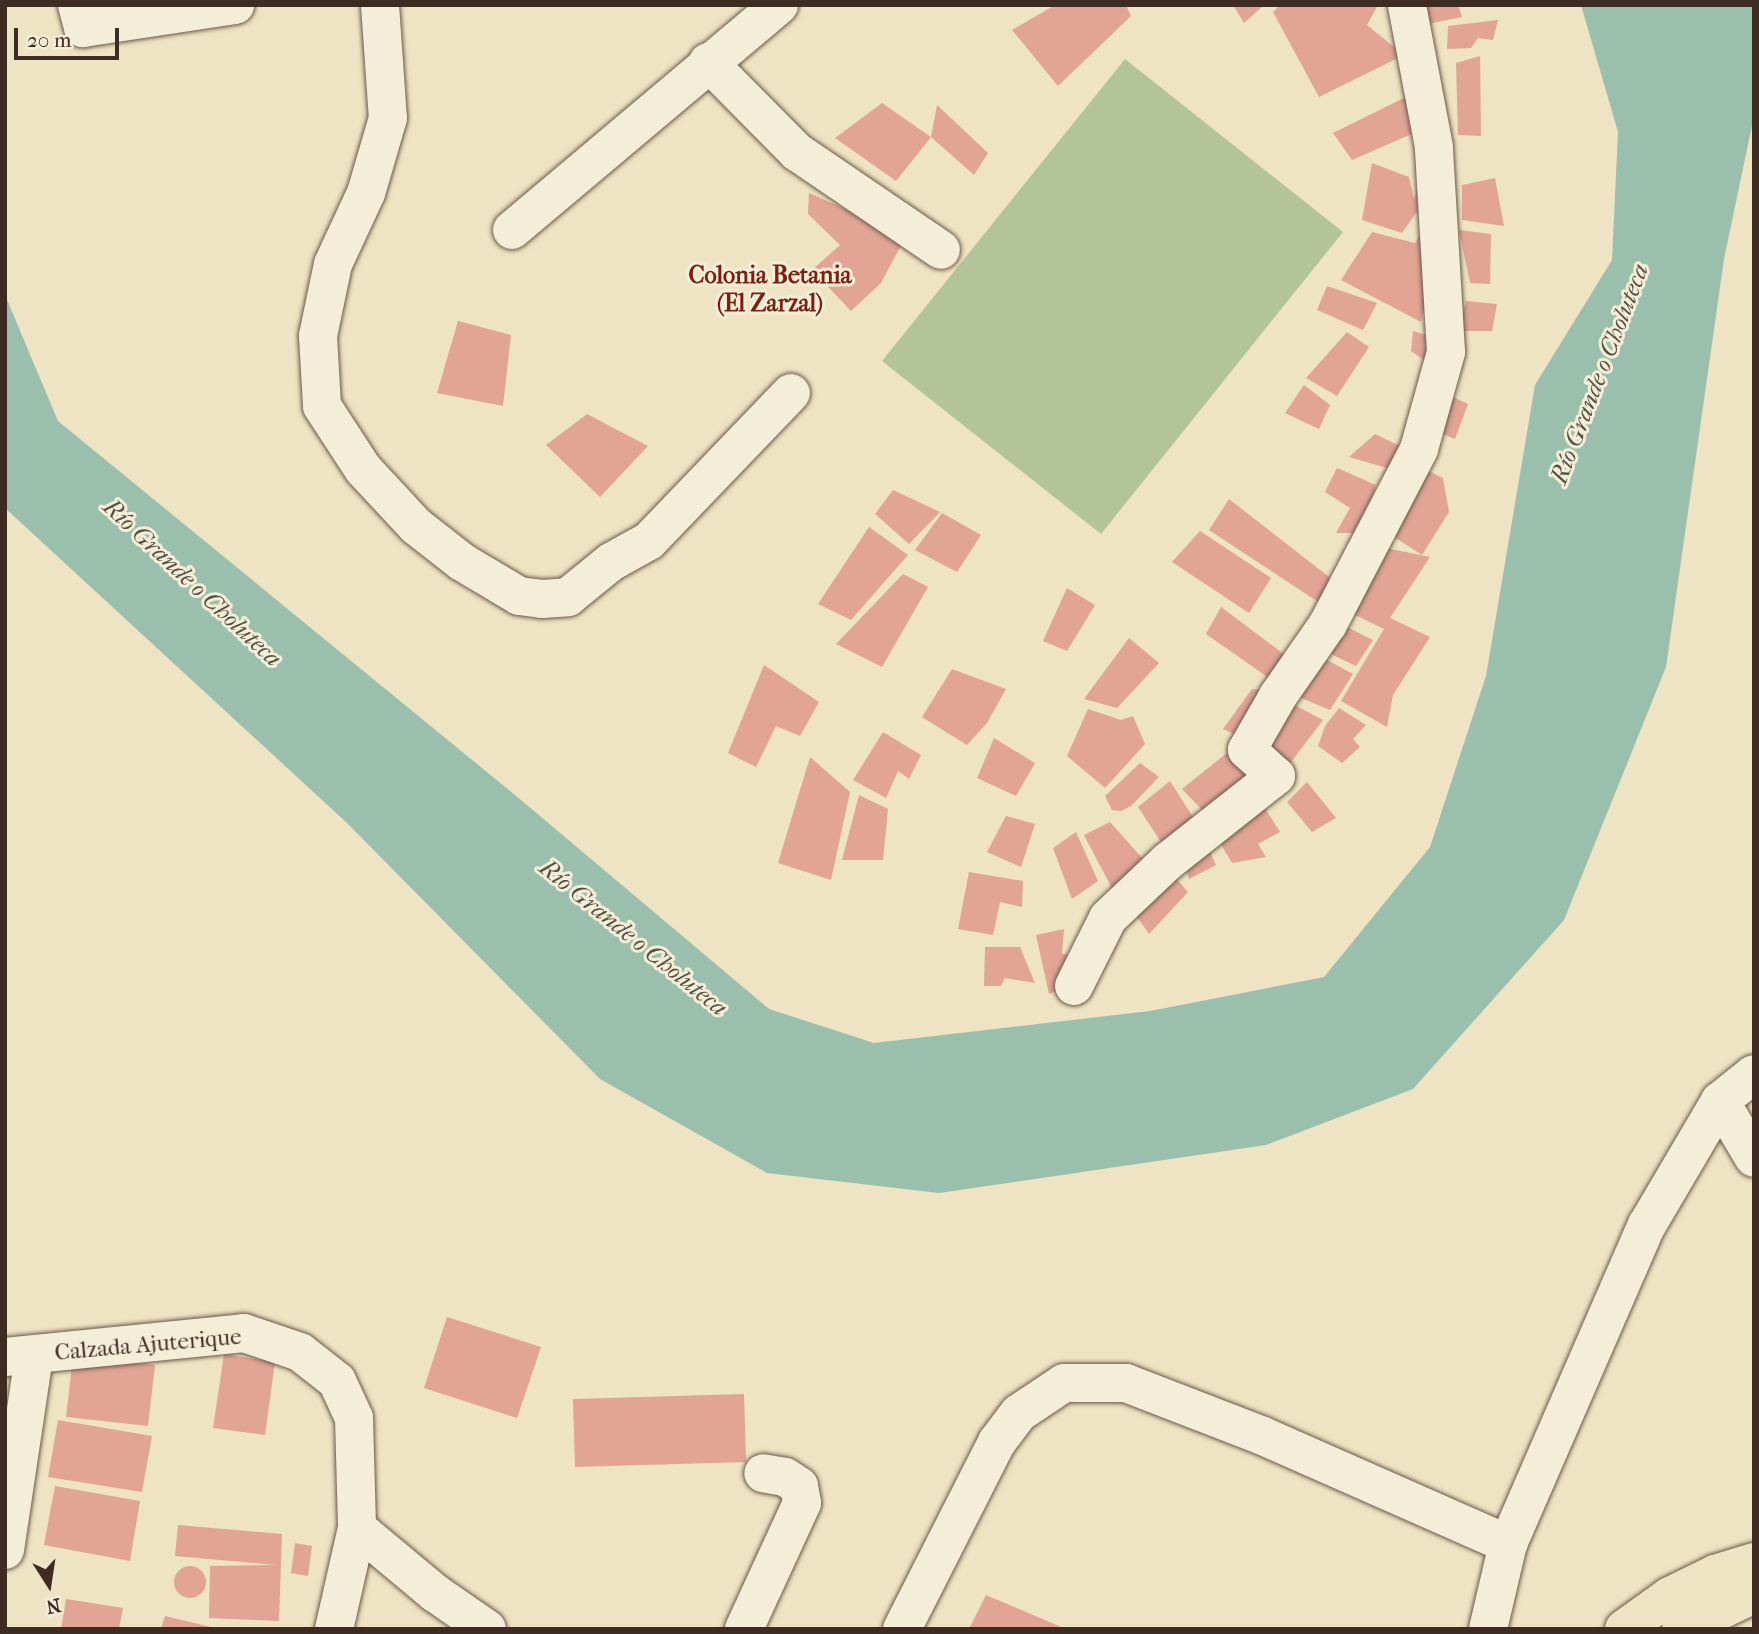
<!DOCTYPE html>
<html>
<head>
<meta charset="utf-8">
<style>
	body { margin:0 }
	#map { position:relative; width:1759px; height:1634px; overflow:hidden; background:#eee3c2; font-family:"IM FELL French Canon",serif }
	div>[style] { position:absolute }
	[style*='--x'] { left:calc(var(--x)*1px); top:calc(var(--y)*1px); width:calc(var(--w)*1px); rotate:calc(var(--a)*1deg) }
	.green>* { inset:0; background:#b3c598 }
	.water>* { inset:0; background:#9bbfad }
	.building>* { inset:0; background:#e1a495 }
	.round { border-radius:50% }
	.roads { filter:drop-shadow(0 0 2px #6a594a) drop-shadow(0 0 2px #6a594a) }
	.minor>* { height:38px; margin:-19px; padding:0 19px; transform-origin:19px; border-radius:19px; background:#f4edd7 }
	.highway>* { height:38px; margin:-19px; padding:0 19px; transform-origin:19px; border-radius:19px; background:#eee3c2 }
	span { translate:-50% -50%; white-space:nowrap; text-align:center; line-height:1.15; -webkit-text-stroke:6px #f4edd7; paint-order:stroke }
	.street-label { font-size:23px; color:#3e2b22 }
	.neighbourhood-label { font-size:24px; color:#7a1f14; font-weight:700 }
	.water-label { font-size:24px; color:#555045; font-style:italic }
	.frame { position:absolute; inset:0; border:7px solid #3e2b22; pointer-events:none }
	.north { position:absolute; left:14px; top:1550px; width:70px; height:70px; -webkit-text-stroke:5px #f4edd7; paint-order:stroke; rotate:168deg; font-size:19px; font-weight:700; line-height:28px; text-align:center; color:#3e2b22 }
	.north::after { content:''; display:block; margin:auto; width:24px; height:32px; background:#3e2b22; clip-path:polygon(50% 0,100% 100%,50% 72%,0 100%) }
	.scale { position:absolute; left:14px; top:28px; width:105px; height:32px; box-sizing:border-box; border:4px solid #3e2b22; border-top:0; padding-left:9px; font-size:21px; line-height:24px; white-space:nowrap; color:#3e2b22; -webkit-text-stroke:5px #f4edd7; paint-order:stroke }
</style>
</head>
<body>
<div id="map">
	<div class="green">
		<i style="clip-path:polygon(1125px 59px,1343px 232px,1101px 534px,882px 361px)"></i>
	</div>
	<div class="water">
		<i style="clip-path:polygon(1581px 5px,1754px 5px,1754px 116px,1724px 259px,1666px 667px,1564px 920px,1413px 1089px,1266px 1145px,939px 1193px,767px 1173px,600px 1079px,347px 823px,5px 508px,5px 295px,58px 421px,521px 800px,769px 1009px,874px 1043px,1150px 1011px,1324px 977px,1430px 847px,1486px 676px,1535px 385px,1612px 260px,1618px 132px)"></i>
	</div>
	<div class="building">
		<i style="clip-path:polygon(1055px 5px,1126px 5px,1131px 16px,1058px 86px,1012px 30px)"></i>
		<i style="clip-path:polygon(1233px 5px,1264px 5px,1244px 23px)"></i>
		<i style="clip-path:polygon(1280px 5px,1378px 5px,1367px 25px,1404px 55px,1319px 97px,1273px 12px)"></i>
		<i style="clip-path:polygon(1425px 5px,1458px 5px,1462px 17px,1423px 25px)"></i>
		<i style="clip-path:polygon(1498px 20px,1493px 40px,1478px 38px,1471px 48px,1447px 49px,1448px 26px)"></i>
		<i style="clip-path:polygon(1480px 56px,1481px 136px,1458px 135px,1456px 63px)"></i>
		<i style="clip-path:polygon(1416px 92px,1423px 129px,1352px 160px,1333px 133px)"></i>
		<i style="clip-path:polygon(882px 103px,931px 137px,896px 181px,835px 138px)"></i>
		<i style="clip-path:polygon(937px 105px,988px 153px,974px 175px,931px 137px)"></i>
		<i style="clip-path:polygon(1372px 163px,1409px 177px,1414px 199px,1419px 182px,1434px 219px,1416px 213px,1402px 233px,1362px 220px)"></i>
		<i style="clip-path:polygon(1495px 178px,1504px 226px,1462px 220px,1462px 185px)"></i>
		<i style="clip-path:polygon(809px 193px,906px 236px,881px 283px,851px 311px,812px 270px,840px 245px,808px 214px)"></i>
		<i style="clip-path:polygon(1427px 223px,1435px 260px,1421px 322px,1341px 280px,1372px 232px,1415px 243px)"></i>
		<i style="clip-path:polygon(1459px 230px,1491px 234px,1490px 284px,1470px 283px)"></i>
		<i style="clip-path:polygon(1327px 286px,1377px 303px,1363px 330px,1317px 310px)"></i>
		<i style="clip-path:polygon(1466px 301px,1497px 304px,1492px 331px,1459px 331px)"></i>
		<i style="clip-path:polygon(458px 321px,511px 335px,503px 406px,437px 393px)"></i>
		<i style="clip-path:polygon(1413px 331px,1444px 341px,1431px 365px,1411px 351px)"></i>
		<i style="clip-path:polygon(1347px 332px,1369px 347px,1337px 396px,1306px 378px)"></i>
		<i style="clip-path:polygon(1304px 385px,1330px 405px,1319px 429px,1285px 413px)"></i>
		<i style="clip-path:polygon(1451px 396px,1468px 404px,1455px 439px,1436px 431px)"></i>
		<i style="clip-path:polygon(587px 414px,648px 446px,600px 497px,546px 445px)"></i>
		<i style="clip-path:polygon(1375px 434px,1404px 448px,1401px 472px,1349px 457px)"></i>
		<i style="clip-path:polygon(1418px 466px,1443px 478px,1449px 512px,1422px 555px,1385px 531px)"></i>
		<i style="clip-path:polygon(1337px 468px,1376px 485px,1361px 533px,1336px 533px,1350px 508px,1325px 492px)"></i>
		<i style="clip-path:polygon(893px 490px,940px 512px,909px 544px,875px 514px)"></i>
		<i style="clip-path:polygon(1229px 499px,1342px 587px,1329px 609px,1209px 530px)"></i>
		<i style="clip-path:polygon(942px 513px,981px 535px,957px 572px,915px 550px)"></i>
		<i style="clip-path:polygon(869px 527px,908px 555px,851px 620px,818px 604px)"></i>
		<i style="clip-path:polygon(1200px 531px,1271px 578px,1249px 613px,1172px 562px)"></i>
		<i style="clip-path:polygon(1376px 546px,1430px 557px,1390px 618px,1430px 637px,1393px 695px,1387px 727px,1341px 701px,1384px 629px,1341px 608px)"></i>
		<i style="clip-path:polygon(903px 574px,928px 587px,882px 667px,836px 644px)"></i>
		<i style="clip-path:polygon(1067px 588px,1095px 605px,1067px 651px,1043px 641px)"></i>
		<i style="clip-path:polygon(1221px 607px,1289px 658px,1276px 683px,1206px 634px)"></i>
		<i style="clip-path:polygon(1339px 623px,1373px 640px,1356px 666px,1316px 647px)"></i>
		<i style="clip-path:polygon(1129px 638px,1159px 663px,1117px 708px,1084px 699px)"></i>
		<i style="clip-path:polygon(1316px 654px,1353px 674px,1330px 710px,1292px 694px)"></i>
		<i style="clip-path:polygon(764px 665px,819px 702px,800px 736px,776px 726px,756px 767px,728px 753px)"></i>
		<i style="clip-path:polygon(952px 669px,1006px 689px,987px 723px,967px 745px,922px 717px)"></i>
		<i style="clip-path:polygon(1252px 689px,1271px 692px,1249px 741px,1223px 729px)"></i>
		<i style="clip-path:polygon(1283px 699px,1323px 720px,1285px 770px,1257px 751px)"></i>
		<i style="clip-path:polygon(1339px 708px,1366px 725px,1353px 739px,1360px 747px,1342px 763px,1318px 746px,1325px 726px)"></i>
		<i style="clip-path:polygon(1088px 709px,1121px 720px,1133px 716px,1145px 744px,1105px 788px,1067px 756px)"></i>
		<i style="clip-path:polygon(883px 732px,921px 755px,909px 779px,898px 771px,886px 798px,853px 780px)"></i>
		<i style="clip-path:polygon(994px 738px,1035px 763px,1016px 796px,977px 778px)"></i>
		<i style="clip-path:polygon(1228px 752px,1258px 772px,1207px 815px,1182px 789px)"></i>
		<i style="clip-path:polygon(810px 757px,850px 792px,831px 880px,778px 863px)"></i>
		<i style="clip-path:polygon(1140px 763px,1159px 777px,1131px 806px,1121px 811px,1112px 810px,1105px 796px)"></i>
		<i style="clip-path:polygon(1170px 781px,1198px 825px,1165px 848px,1138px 807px)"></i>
		<i style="clip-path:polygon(1307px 782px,1336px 818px,1312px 832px,1287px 802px)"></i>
		<i style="clip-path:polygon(859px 795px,888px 809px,883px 860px,842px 860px)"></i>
		<i style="clip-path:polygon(1259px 799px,1280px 832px,1258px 844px,1266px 857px,1232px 863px,1214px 833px)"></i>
		<i style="clip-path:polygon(1006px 816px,1035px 824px,1021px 867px,987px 852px)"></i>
		<i style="clip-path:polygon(1110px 822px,1151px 868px,1118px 900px,1084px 835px)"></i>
		<i style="clip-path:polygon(1076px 832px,1098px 881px,1072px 899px,1053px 848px)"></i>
		<i style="clip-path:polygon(1205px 841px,1216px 865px,1189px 879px,1182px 857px)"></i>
		<i style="clip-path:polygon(1168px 869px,1188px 892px,1149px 934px,1127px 903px)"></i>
		<i style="clip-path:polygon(969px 872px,1023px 881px,1022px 907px,1000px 902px,993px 935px,958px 929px)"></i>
		<i style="clip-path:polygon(1064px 929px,1062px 954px,1078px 955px,1069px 986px,1049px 994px,1036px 935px)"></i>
		<i style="clip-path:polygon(985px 947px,1020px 947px,1035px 983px,1005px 978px,1001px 986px,984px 986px)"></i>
		<i style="clip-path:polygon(447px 1317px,541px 1347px,517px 1418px,424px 1388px)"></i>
		<i style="clip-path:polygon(224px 1354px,275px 1362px,265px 1435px,213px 1428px)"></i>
		<i style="clip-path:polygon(73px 1356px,155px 1365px,148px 1426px,66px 1417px)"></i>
		<i style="clip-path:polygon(744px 1394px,746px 1462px,575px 1467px,573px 1399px)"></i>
		<i style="clip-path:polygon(58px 1420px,152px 1436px,142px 1492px,48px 1477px)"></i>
		<i style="clip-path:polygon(55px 1486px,140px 1501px,130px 1561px,44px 1545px)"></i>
		<i style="clip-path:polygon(178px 1525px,282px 1534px,279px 1621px,209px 1618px,210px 1566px,276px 1565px,175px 1556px)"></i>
		<i style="clip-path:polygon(295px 1543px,312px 1546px,308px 1576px,291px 1573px)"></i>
		<i class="round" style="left:174px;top:1566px;width:32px;height:32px"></i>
		<i style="clip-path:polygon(986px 1595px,1066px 1629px,969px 1629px)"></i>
		<i style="clip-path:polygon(66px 1599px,123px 1608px,119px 1629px,61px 1629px)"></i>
		<i style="clip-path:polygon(165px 1616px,215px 1628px,215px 1629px,161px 1629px)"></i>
	</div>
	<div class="roads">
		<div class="minor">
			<i style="--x:77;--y:5;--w:24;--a:75"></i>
			<i style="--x:83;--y:28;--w:154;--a:-8.6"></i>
			<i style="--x:380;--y:5;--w:113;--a:86"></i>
			<i style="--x:388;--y:118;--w:78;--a:106.3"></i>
			<i style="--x:366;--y:193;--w:78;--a:114.9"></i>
			<i style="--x:333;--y:264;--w:74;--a:101.8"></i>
			<i style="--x:318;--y:336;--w:70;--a:86.7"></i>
			<i style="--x:322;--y:406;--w:75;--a:56.9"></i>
			<i style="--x:363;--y:469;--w:78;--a:47.1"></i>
			<i style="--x:416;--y:526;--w:58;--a:38"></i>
			<i style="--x:462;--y:562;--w:66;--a:30.8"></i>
			<i style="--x:519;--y:596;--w:23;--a:7"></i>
			<i style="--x:542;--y:599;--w:26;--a:-4"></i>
			<i style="--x:568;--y:597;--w:55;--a:-39.1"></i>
			<i style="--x:611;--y:562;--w:43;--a:-28.9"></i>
			<i style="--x:649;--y:541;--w:205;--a:-46.2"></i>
			<i style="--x:708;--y:62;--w:127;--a:45.3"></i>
			<i style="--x:797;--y:152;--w:174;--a:34.2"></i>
			<i style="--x:512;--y:230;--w:349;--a:-40.1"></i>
			<i style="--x:1074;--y:986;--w:76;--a:-63.4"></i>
			<i style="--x:1108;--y:918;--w:81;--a:-43.5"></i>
			<i style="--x:1167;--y:862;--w:139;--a:-38.3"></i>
			<i style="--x:1276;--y:776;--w:39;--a:-138"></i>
			<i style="--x:1247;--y:750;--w:62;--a:-60.1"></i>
			<i style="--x:1278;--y:696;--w:88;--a:-55.2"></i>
			<i style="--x:1328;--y:624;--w:197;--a:-62.5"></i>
			<i style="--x:1419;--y:449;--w:101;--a:-74.4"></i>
			<i style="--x:1446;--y:352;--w:205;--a:-93.4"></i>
			<i style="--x:1434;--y:147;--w:145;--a:-100.8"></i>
			<i style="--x:1720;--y:1101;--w:66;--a:59.2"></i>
			<i style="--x:5;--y:1357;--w:240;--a:-5.7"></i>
			<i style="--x:244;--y:1333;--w:59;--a:18.7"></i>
			<i style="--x:300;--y:1352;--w:47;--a:38.1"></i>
			<i style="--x:337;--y:1381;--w:41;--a:65.3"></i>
			<i style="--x:354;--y:1418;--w:110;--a:88.4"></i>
			<i style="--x:357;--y:1528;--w:104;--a:102.8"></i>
			<i style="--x:357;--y:1528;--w:102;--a:39.8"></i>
			<i style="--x:435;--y:1593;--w:63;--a:34.7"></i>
			<i style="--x:5;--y:1550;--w:197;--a:-81.5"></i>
			<i style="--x:744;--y:1629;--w:139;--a:-65.3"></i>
			<i style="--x:802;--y:1503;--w:17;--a:-100"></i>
			<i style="--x:799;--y:1486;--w:17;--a:-147"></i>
			<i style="--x:785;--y:1477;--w:22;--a:-170"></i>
			<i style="--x:902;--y:1629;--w:210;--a:-63.1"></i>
			<i style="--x:997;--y:1442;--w:36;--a:-53"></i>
			<i style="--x:1019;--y:1413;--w:54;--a:-33.7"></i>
			<i style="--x:1064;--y:1383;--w:62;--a:0"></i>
			<i style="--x:1126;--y:1383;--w:147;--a:21.1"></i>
			<i style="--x:1263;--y:1436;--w:268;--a:23.8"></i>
			<i style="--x:1488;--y:1629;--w:87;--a:-76.8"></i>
			<i style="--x:1508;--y:1544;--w:348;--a:-66.5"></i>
			<i style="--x:1647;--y:1225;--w:144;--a:-59.5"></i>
			<i style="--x:1720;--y:1101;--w:43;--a:-38.5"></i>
		</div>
		<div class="highway">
			<i style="--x:1624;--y:1629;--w:57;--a:-35.7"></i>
			<i style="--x:1670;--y:1596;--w:50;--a:-26.1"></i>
			<i style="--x:1715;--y:1574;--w:41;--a:-17.1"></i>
			<i style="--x:1681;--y:1629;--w:81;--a:-25.6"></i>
		</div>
	</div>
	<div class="street-label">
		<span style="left:148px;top:1345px;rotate:-5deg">Calzada Ajuterique</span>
	</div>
	<div class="neighbourhood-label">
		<span style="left:770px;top:290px">Colonia Betania<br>(El Zarzal)</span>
	</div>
	<div class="water-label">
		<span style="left:1600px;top:374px;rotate:-69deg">Río Grande o Choluteca</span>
		<span style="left:192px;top:583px;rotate:43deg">Río Grande o Choluteca</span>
		<span style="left:633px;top:938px;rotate:39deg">Río Grande o Choluteca</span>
	</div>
	<div class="frame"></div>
	<div class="north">N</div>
	<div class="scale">20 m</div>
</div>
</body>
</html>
